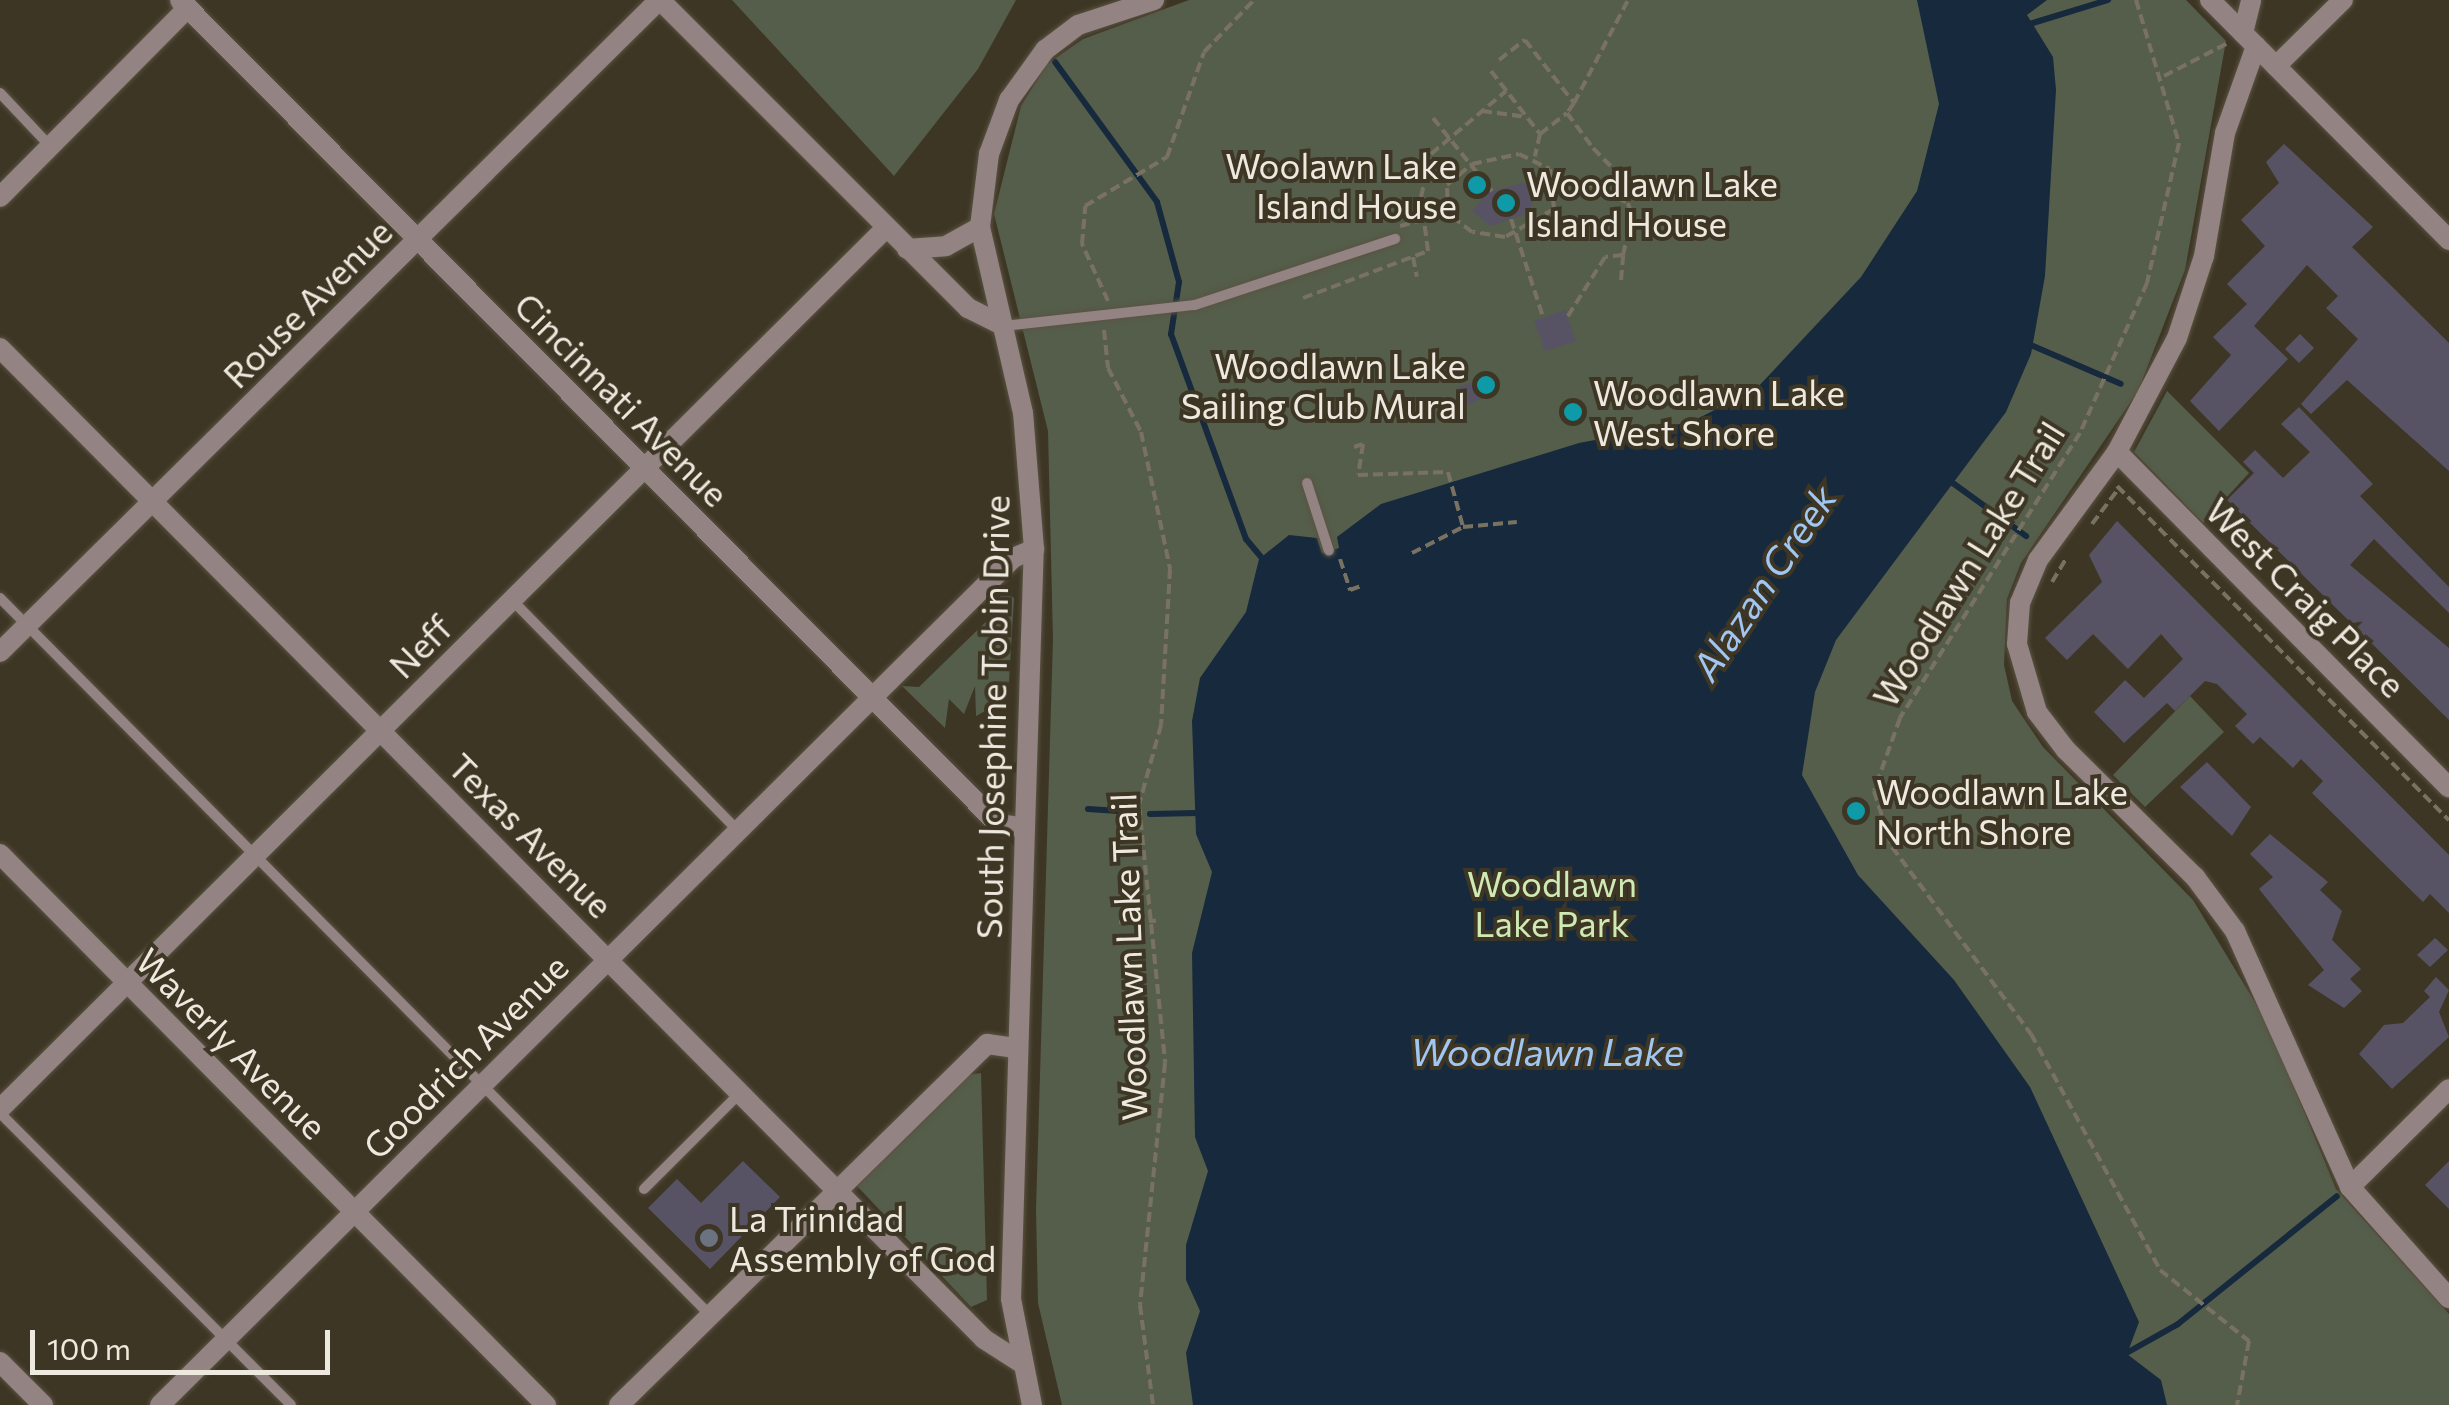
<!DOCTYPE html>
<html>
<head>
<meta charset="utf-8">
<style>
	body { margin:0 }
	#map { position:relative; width:2449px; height:1405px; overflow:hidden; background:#3e3624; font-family:Commissioner,sans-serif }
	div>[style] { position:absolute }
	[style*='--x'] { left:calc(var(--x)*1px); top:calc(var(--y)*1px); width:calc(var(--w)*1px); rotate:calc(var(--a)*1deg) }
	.green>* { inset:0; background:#555e4b }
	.water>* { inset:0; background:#16293d }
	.stream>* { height:6px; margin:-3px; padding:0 3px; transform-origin:3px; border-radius:3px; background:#16293d }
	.building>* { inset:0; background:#575365 }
	.path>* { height:4px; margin-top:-2px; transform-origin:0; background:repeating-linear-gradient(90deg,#797262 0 10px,transparent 0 15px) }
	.roads { filter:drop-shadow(0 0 2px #5a5342) drop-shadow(0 0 2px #5a5342) }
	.service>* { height:10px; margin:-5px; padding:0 5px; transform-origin:5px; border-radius:5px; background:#938383 }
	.minor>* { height:20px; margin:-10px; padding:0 10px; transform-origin:10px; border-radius:10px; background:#938383 }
	.tertiary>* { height:20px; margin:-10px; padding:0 10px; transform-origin:10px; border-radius:10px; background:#938383 }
	.dots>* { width:28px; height:28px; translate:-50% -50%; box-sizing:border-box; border:5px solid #3e3624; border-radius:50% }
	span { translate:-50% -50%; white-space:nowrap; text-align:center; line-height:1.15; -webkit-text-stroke:8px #3e3624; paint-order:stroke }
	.poi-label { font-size:35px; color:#eee9df }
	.right { translate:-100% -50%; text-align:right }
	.left { translate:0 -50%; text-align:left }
	.street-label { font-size:35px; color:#eee9df }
	.park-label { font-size:35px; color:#d0eab6 }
	.water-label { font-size:38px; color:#a0c7f3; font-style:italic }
	.scale { position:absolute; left:30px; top:1330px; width:300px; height:45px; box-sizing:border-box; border:5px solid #eee9df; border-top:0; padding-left:12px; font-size:30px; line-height:35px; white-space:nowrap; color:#eee9df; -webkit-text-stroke:8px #3e3624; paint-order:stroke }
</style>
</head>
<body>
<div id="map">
	<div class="green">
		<i style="clip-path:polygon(732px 0,1016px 0,978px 69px,894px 176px)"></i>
		<i style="clip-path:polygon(1189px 0,2186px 0,2226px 41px,2185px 270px,2138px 391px,2021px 563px,2007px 599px,2004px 665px,2012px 701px,2043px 747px,2193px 900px,2267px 1022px,2336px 1189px,2449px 1314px,2449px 1405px,1062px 1405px,1038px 1303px,1036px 1210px,1053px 639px,1048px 431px,994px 214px,1021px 106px,1047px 64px,1083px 39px)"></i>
		<i style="clip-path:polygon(2167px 391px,2249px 473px,2203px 523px,2134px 452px)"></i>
		<i style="clip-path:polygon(1000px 588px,1014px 598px,1009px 681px,1000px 703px,976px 716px,975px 686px,964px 714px,949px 699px,945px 728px,902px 686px,919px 687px,1000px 608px)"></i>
		<i style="clip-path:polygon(2190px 696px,2224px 732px,2145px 807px,2113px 775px)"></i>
		<i style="clip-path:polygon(981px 1073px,987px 1300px,971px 1307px,857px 1186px,967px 1075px)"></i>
	</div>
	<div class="water">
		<i style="clip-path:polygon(1917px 0,2047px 0,2027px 15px,2053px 57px,2056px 90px,2045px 276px,2031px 354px,2006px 412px,1836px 640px,1815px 692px,1802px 775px,1858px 875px,1954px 980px,2030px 1087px,2139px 1322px,2127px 1354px,2161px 1380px,2167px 1405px,1193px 1405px,1186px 1353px,1200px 1311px,1186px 1280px,1186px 1245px,1208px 1171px,1195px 1137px,1192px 953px,1212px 872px,1196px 834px,1192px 721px,1200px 678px,1246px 612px,1259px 559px,1289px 535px,1317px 538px,1322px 553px,1339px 548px,1337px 537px,1381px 504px,1579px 443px,1691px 422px,1756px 389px,1861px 277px,1917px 191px,1939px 104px)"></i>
	</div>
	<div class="stream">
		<i style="--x:2023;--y:26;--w:89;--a:-17"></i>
		<i style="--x:1055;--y:62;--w:173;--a:53.9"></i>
		<i style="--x:1157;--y:202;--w:83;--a:74.6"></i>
		<i style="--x:1179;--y:282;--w:53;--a:98.7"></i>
		<i style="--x:1171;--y:334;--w:218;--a:69.9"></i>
		<i style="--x:1246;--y:539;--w:31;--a:50"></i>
		<i style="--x:2026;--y:343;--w:103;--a:23.3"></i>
		<i style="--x:1950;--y:481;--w:94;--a:35.9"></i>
		<i style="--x:1088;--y:809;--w:46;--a:3.7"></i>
		<i style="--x:1150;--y:814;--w:47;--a:-1.2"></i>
		<i style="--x:2123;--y:1355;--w:63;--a:-29.4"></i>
		<i style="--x:2178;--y:1324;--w:204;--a:-38.8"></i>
	</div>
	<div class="building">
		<i style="clip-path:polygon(2284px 144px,2373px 227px,2352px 247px,2449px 343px,2449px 471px,2347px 380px,2311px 414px,2301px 404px,2358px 339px,2326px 308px,2338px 296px,2307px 265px,2254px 326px,2288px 359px,2219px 431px,2190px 401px,2231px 355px,2213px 337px,2247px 304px,2227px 284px,2265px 246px,2241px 220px,2279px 183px,2266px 162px)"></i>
		<i style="clip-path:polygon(1522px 183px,1532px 184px,1532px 212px,1490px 226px,1472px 211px,1488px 192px)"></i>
		<i style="clip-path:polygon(1565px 310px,1576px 341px,1545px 351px,1534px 321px)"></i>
		<i style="clip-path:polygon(2300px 334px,2314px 348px,2299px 363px,2285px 349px)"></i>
		<i style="clip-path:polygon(1482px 377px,1490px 395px,1465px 406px,1457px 388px)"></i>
		<i style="clip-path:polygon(2299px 407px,2373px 484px,2360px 496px,2449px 587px,2449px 613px,2374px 539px,2350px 565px,2449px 648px,2449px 720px,2227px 500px,2254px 473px,2243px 462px,2255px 450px,2283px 478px,2310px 452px,2281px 424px)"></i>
		<i style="clip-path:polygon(2117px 521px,2449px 855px,2449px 913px,2430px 894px,2423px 902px,2312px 793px,2323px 781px,2301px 759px,2293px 768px,2260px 737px,2253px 744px,2235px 726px,2247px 714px,2217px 684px,2205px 681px,2175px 711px,2167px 703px,2124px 743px,2094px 712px,2125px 680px,2144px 698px,2183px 659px,2161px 634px,2128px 669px,2093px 634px,2067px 660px,2045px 638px,2102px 582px,2089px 555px)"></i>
		<i style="clip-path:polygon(2207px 762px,2251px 807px,2232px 836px,2180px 787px)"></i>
		<i style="clip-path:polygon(2270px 834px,2328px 882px,2320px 890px,2342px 911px,2332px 940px,2361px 969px,2350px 979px,2362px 991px,2344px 1008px,2308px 985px,2324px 970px,2259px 889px,2273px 877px,2250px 854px)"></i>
		<i style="clip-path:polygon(2435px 938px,2448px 950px,2430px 967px,2417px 955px)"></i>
		<i style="clip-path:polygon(2436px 977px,2449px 990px,2439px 1012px,2449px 1037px,2392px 1089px,2359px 1054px,2384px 1025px,2403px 1023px,2430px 997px,2424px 991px)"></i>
		<i style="clip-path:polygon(743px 1161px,780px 1197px,710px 1269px,648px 1208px,677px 1179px,701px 1203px)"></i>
		<i style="clip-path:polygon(2449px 1161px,2449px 1209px,2425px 1185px)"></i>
	</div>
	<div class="path">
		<i style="--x:2136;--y:0;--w:149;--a:73.3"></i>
		<i style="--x:2179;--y:143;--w:144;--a:102.9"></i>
		<i style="--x:2147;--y:283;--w:164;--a:114.1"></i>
		<i style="--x:2080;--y:433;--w:337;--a:122.3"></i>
		<i style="--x:1900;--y:718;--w:77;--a:109.6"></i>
		<i style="--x:1874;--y:791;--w:59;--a:72.2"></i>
		<i style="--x:1892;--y:847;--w:233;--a:53.4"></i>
		<i style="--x:2031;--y:1034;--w:269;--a:61.3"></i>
		<i style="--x:2160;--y:1270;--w:114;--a:38.6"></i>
		<i style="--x:2249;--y:1341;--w:65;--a:100.6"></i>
		<i style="--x:1499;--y:60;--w:33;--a:-38"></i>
		<i style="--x:1525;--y:40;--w:80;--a:52.1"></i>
		<i style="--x:1574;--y:103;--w:12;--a:125"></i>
		<i style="--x:1567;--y:113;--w:44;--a:53.4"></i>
		<i style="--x:1593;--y:148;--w:62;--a:45.7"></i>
		<i style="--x:1636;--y:192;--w:17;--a:-45"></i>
		<i style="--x:1491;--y:71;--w:80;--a:52.1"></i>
		<i style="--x:1540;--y:134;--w:23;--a:103"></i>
		<i style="--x:2164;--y:76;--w:70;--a:-27.3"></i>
		<i style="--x:1574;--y:103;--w:116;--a:-62.3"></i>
		<i style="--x:1482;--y:111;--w:45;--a:7.6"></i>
		<i style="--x:1433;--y:118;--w:94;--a:51.1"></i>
		<i style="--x:1540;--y:134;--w:34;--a:-38"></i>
		<i style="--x:1519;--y:154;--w:34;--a:26"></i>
		<i style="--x:1550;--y:169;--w:40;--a:84.3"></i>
		<i style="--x:1554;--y:209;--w:56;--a:150.3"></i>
		<i style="--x:1505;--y:237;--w:33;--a:-171"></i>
		<i style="--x:1472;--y:232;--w:31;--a:-142"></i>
		<i style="--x:1448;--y:213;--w:28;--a:-92"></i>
		<i style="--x:1447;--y:185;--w:33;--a:-40"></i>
		<i style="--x:1472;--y:164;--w:48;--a:-12"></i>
		<i style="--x:1557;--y:183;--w:33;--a:3"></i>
		<i style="--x:1590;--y:185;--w:42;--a:25.3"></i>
		<i style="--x:1628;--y:203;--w:14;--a:73"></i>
		<i style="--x:1632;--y:216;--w:40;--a:103"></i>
		<i style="--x:1623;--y:255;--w:18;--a:174"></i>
		<i style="--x:1605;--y:257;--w:70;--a:122.1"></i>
		<i style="--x:1511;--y:219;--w:103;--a:71.9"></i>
		<i style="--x:1400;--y:226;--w:50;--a:-15.2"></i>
		<i style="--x:1413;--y:257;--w:20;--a:79"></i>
		<i style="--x:1621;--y:280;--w:25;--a:-85"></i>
		<i style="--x:1303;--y:298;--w:134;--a:-20.6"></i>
		<i style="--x:1428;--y:251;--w:54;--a:-97.4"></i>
		<i style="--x:1421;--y:197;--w:44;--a:-76.9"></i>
		<i style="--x:1431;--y:154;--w:98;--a:-40"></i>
		<i style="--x:1108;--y:301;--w:63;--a:-114.5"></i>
		<i style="--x:1082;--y:244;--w:38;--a:-85"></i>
		<i style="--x:1085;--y:206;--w:96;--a:-30.9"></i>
		<i style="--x:1167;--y:157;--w:111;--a:-70.6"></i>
		<i style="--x:1204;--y:52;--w:72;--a:-46.1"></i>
		<i style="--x:1104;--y:330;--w:38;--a:84"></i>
		<i style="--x:1108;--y:368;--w:72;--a:62.7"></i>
		<i style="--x:1141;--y:432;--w:140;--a:78"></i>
		<i style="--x:1170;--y:569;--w:156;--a:93.3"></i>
		<i style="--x:1161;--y:725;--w:83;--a:105.4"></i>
		<i style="--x:1139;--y:805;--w:259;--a:84.2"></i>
		<i style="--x:1165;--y:1063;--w:243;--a:95.9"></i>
		<i style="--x:1140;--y:1305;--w:101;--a:82.6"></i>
		<i style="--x:1354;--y:447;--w:9;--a:-18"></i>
		<i style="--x:1363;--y:444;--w:31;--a:99"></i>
		<i style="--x:1358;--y:475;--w:90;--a:-1.9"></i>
		<i style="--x:1448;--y:472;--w:57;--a:74.7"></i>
		<i style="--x:2117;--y:486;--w:471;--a:45.2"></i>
		<i style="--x:2092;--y:524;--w:45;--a:-53.1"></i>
		<i style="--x:1412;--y:553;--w:57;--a:-27"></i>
		<i style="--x:1463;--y:527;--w:54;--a:-5.3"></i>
		<i style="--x:1340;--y:559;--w:33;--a:72"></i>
		<i style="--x:1350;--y:590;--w:12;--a:-20"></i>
		<i style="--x:2052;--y:582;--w:26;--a:-59"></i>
		<i style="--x:1119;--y:922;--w:37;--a:-2"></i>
	</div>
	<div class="roads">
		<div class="service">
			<i style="--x:0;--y:93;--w:73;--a:46.7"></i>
			<i style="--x:1004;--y:326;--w:192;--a:-6.3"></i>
			<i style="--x:1195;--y:305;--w:211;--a:-18.3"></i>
			<i style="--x:1307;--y:483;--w:71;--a:72.1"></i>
			<i style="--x:0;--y:598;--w:1009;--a:45.28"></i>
			<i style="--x:512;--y:600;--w:322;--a:45.6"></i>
			<i style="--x:0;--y:1113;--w:412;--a:45.1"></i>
			<i style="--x:644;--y:1189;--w:137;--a:-45"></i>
		</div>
		<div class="minor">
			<i style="--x:660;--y:0;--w:436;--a:45"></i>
			<i style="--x:968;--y:308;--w:40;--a:26.6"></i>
			<i style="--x:2243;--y:33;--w:34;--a:-76"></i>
			<i style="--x:2256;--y:46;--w:92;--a:109.6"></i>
			<i style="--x:2225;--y:133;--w:125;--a:99.7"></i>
			<i style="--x:2204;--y:256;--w:86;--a:108.2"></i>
			<i style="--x:2177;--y:338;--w:129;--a:117.8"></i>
			<i style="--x:2117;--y:452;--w:134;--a:126.2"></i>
			<i style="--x:2038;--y:560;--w:47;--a:112.7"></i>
			<i style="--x:2020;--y:603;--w:41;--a:94.2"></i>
			<i style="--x:2017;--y:644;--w:71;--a:73.6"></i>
			<i style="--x:2037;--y:712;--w:48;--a:52.7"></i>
			<i style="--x:2066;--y:750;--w:181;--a:44.6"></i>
			<i style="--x:2195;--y:877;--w:67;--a:53.5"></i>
			<i style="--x:2235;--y:931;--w:281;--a:65.8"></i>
			<i style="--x:2350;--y:1187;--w:149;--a:48.3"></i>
			<i style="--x:2276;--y:66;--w:94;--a:-44.6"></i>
			<i style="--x:0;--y:197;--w:267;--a:-45.2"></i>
			<i style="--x:907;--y:249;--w:39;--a:-4"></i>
			<i style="--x:946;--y:246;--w:39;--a:-29"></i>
			<i style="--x:0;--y:348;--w:1397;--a:45.2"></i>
			<i style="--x:984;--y:1339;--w:43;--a:32.6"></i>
			<i style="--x:2117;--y:452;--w:472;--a:45.3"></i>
			<i style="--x:0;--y:652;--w:927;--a:-44.69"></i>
			<i style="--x:1025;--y:828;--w:279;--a:-88.2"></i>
			<i style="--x:1034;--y:549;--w:136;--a:-94.6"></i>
			<i style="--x:1023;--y:413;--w:191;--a:-103"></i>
			<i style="--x:980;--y:227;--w:74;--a:-83"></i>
			<i style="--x:989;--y:154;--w:58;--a:-69.7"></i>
			<i style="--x:1009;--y:100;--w:62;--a:-54.2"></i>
			<i style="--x:1045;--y:50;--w:41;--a:-37.1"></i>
			<i style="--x:1078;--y:25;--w:80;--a:-18.2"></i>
			<i style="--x:0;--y:854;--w:776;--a:45.26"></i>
			<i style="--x:0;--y:1109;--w:1249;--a:-44.84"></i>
			<i style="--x:2350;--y:1187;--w:139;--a:-44.7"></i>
			<i style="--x:0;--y:1362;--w:61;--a:45"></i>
			<i style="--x:160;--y:1405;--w:1202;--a:-44.8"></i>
			<i style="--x:1013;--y:558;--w:23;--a:-23"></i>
			<i style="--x:619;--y:1405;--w:516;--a:-44.45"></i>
			<i style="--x:987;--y:1044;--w:27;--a:8"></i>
		</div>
		<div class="tertiary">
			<i style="--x:180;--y:0;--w:1161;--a:45.21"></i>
			<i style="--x:998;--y:824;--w:27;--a:8"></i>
			<i style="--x:1025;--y:828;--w:471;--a:91.7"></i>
			<i style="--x:1011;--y:1299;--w:108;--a:78.8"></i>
			<i style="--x:2210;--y:0;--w:339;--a:45.1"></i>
		</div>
	</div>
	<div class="dots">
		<i style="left:1477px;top:185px;background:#0f9aa8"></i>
		<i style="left:1506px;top:203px;background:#0f9aa8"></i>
		<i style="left:1486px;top:385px;background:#0f9aa8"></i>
		<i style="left:1573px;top:412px;background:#0f9aa8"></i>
		<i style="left:1856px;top:811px;background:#0f9aa8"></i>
		<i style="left:709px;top:1238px;background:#6b7280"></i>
	</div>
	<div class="poi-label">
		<span class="right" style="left:1457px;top:185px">Woolawn Lake<br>Island House</span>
		<span class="left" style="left:1526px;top:203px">Woodlawn Lake<br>Island House</span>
		<span class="right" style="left:1466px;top:385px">Woodlawn Lake<br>Sailing Club Mural</span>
		<span class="left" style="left:1593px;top:412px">Woodlawn Lake<br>West Shore</span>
		<span class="left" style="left:1876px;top:811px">Woodlawn Lake<br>North Shore</span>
		<span class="left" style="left:729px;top:1238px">La Trinidad<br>Assembly of God</span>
	</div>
	<div class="street-label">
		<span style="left:307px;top:303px;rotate:-45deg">Rouse Avenue</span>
		<span style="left:622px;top:399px;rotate:45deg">Cincinnati Avenue</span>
		<span style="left:1968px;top:564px;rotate:-58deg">Woodlawn Lake Trail</span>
		<span style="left:2306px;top:597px;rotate:45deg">West Craig Place</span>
		<span style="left:420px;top:646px;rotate:-45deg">Neff</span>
		<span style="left:992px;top:717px;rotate:-89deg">South Josephine Tobin Drive</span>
		<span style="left:531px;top:835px;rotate:45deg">Texas Avenue</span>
		<span style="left:1128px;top:957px;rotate:-92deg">Woodlawn Lake Trail</span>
		<span style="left:232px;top:1043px;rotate:45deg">Waverly Avenue</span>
		<span style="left:465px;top:1056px;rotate:-45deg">Goodrich Avenue</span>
	</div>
	<div class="park-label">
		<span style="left:1552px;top:903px">Woodlawn<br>Lake Park</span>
	</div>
	<div class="water-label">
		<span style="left:1763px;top:582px;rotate:-56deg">Alazan Creek</span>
		<span style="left:1547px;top:1051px">Woodlawn Lake</span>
	</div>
	<div class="scale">100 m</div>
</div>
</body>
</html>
